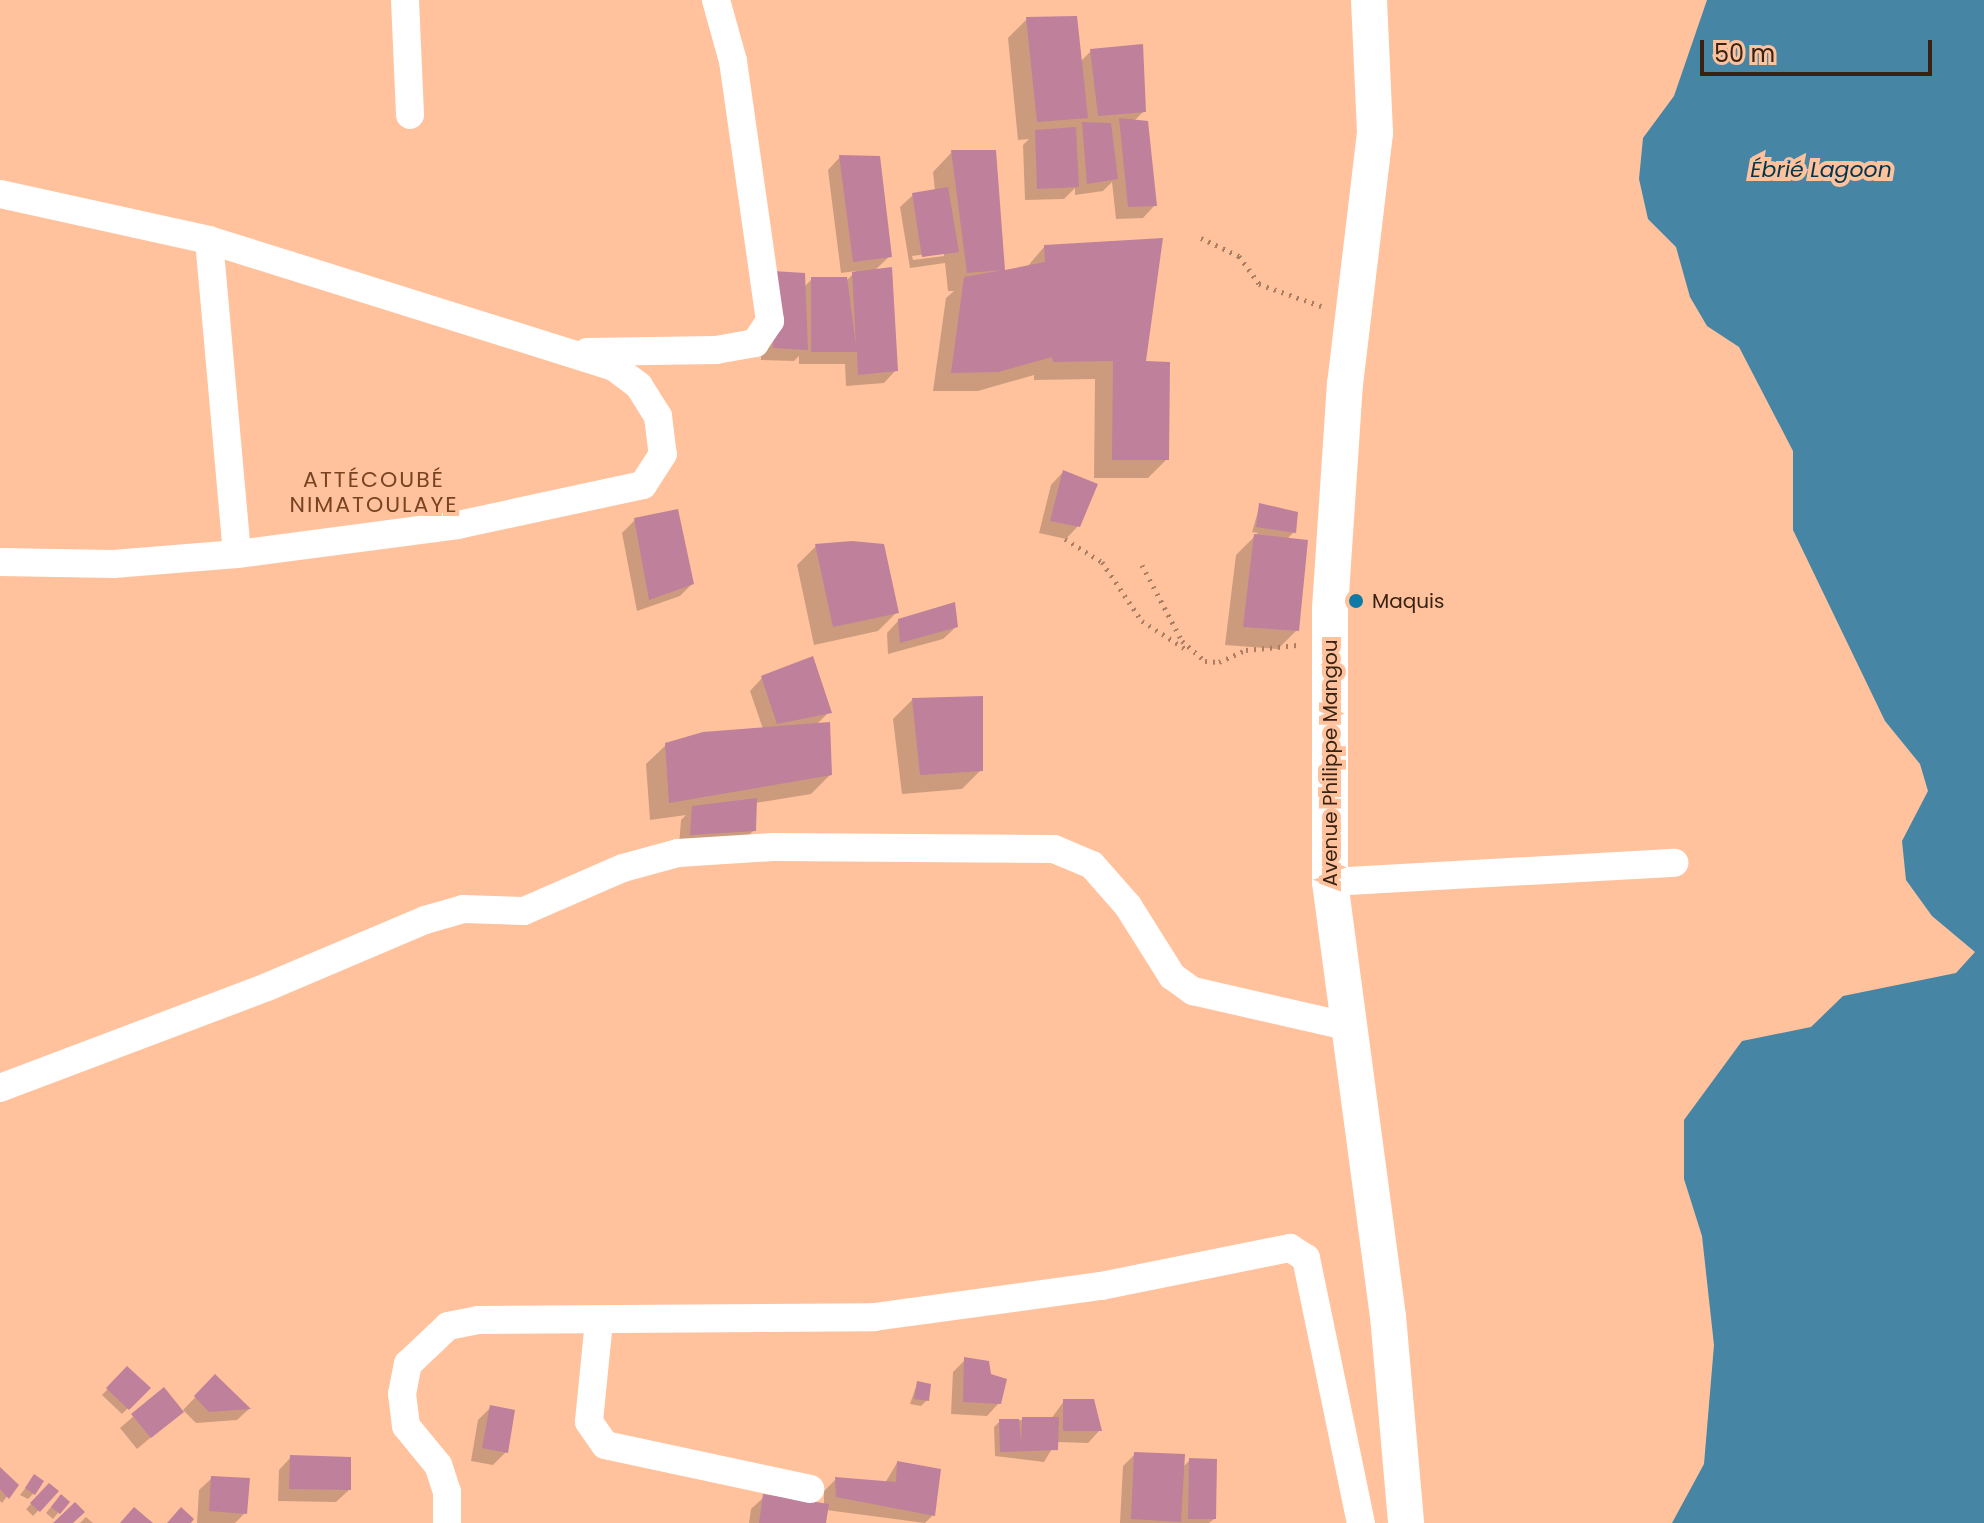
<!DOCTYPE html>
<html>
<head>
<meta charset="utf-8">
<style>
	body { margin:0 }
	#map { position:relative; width:1984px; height:1523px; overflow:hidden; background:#ffc29d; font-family:Poppins,sans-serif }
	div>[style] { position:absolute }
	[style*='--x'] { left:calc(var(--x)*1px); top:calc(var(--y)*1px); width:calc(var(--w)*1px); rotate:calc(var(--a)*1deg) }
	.water>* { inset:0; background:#4685a4 }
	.shadow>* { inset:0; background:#0003 }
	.building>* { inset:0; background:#bf809b }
	.path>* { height:5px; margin-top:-2.5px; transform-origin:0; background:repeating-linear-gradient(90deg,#aa7e62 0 2px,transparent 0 8px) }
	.minor>* { height:28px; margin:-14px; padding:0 14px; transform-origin:14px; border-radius:14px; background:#fff }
	.tertiary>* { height:36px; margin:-18px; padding:0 18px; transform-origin:18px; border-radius:18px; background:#fff }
	.dots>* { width:22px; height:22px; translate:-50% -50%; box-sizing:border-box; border:4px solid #ffc29d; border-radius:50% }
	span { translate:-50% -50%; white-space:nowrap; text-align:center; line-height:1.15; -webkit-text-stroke:8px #ffc29d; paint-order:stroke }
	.poi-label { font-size:20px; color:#382213 }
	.left { translate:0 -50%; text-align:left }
	.street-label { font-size:20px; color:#382213 }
	.water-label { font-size:22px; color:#00374e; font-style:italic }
	.neighbourhood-label { font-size:22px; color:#774322; letter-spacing:2px }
	.scale { position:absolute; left:1700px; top:40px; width:232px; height:36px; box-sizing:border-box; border:4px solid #382213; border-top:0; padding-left:10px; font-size:24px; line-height:28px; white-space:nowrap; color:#382213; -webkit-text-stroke:6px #ffc29d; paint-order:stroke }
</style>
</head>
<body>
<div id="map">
	<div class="water">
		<i style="clip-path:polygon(1707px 0,1984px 0,1984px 1523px,1672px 1523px,1704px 1464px,1714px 1345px,1702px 1236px,1684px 1179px,1684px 1120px,1742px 1041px,1811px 1027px,1843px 996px,1956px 973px,1975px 952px,1932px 916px,1906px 880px,1902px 841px,1928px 791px,1920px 764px,1885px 721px,1793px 530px,1793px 451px,1739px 347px,1707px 326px,1690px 297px,1676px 247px,1648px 219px,1639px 179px,1643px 138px,1674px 96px)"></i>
	</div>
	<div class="shadow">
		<i style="clip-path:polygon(1027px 19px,1080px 62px,1091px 51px,1144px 111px,1133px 122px,1155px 205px,1143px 218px,1116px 219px,1112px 182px,1103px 191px,1075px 195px,1075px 188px,1064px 199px,1025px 200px,1023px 145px,1029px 139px,1018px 140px,1008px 38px)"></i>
		<i style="clip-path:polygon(evenodd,952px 152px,994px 152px,1004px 272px,1026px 268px,1045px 246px,1144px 363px,1167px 459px,1148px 478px,1094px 478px,1095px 379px,1034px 380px,1034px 375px,978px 391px,933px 391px,946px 298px,954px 291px,948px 291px,945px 263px,910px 268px,900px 207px,913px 195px,935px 191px,933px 172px,952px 152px,944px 252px,944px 256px,913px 260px,912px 256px,944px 252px)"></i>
		<i style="clip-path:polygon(840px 157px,890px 256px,874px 271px,896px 370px,884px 383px,846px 386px,845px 364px,799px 364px,799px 356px,794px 361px,761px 360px,762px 285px,804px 287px,812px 279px,845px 282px,856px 271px,841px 273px,828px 170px)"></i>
		<i style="clip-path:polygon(1063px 472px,1078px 526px,1066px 539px,1039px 533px,1051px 485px)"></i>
		<i style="clip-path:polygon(1260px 505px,1294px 532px,1287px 539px,1297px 630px,1278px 649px,1225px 645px,1236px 555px,1258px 533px,1252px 532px)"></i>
		<i style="clip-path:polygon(635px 520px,692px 584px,680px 596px,637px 611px,622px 533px)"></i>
		<i style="clip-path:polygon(816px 546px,897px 612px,878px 631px,814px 645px,797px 565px)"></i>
		<i style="clip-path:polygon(899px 620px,956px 627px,943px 639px,888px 654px,887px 633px)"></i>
		<i style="clip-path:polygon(762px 678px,829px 712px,816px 725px,830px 775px,811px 794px,755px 803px,754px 830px,742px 842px,679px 846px,681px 820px,686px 815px,650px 820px,646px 764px,666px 745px,763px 729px,750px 691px)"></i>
		<i style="clip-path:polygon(912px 700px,981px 770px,962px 789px,902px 794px,893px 719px)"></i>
		<i style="clip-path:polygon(965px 1360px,989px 1375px,999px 1403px,987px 1416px,951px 1414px,953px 1372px)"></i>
		<i style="clip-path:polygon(128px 1368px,148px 1388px,122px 1414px,102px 1395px)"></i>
		<i style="clip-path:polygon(215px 1377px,249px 1409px,237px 1420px,196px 1423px,183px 1410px)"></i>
		<i style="clip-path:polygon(917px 1384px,927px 1400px,921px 1406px,910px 1404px)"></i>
		<i style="clip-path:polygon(164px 1390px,181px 1412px,137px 1449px,120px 1428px)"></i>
		<i style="clip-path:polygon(1064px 1401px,1100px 1430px,1088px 1443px,1056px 1442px,1044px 1462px,995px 1456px,994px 1427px,1000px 1421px,1051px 1419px)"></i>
		<i style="clip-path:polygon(491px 1407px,506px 1452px,493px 1465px,471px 1461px,478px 1420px)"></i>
		<i style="clip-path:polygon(1135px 1454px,1182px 1468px,1190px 1460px,1214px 1519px,1209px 1523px,1120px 1523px,1123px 1466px)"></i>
		<i style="clip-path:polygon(291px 1457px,349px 1490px,336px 1502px,278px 1501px,279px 1470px)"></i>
		<i style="clip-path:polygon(897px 1463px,933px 1515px,925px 1523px,826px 1510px,824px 1523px,749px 1523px,751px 1509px,764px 1497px,824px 1505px,824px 1491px,836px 1479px,885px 1483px)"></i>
		<i style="clip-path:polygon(0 1470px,16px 1485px,2px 1503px,0 1501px)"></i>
		<i style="clip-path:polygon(34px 1477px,33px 1494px,28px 1499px,20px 1495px)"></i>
		<i style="clip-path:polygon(212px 1478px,245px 1513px,235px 1523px,197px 1523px,199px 1490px)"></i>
		<i style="clip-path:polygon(49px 1485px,56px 1492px,33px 1516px,26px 1509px)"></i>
		<i style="clip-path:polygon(55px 1502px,67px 1502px,53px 1519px,46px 1513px)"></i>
		<i style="clip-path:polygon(86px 1517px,93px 1523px,80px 1523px)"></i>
	</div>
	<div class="building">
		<i style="clip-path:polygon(1077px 16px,1088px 118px,1037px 122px,1026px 17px)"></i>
		<i style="clip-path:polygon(1143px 44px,1146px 112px,1098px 116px,1090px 49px)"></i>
		<i style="clip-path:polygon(1119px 118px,1148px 121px,1157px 206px,1128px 207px)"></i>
		<i style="clip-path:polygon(1082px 122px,1111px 123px,1118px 179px,1087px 184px)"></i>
		<i style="clip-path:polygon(1076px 127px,1079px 187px,1037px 189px,1035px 130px)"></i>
		<i style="clip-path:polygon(951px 150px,996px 150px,1005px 270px,1045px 262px,1044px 245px,1163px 238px,1146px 361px,1170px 362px,1169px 460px,1112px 460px,1113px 361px,1053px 362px,1052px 357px,998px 372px,951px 373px,964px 277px,1003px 270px,967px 273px)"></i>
		<i style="clip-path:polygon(839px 155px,880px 156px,892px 257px,853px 262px)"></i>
		<i style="clip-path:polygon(948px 187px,959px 252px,922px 257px,912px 193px)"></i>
		<i style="clip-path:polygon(892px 267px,898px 371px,858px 375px,857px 352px,811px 352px,811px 277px,847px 277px,856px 345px,852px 272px)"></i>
		<i style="clip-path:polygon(773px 271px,805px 273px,808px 350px,773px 348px)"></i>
		<i style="clip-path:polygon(1063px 470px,1098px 484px,1080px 527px,1050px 521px)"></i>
		<i style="clip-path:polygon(1259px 503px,1298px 512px,1296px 533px,1256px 527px)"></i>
		<i style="clip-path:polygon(678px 509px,694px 584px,649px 600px,634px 518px)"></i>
		<i style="clip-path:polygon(1254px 534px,1308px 540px,1299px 631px,1243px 627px)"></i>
		<i style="clip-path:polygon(852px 541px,884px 544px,899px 613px,833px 627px,815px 544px)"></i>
		<i style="clip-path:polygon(955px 602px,958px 627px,900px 643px,898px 619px)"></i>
		<i style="clip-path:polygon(813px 656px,832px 713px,777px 724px,761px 676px)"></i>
		<i style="clip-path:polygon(983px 696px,983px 771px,920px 775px,912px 698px)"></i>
		<i style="clip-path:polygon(830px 722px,832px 775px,669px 803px,665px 743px,703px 732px)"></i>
		<i style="clip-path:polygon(757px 798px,756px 831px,690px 835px,692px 806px)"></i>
		<i style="clip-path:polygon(964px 1357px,989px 1361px,991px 1374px,1007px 1379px,1001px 1404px,963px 1402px)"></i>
		<i style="clip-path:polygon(127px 1366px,151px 1388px,129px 1410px,106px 1388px)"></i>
		<i style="clip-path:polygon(215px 1374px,251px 1409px,209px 1412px,194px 1396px)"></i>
		<i style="clip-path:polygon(917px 1381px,931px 1384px,929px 1401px,914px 1399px)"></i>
		<i style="clip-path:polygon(164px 1387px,184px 1412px,151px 1438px,131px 1414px)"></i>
		<i style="clip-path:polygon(1063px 1399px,1094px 1399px,1102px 1431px,1063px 1431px)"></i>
		<i style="clip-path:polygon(490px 1405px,515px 1410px,508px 1453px,482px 1448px)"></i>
		<i style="clip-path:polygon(1022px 1417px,1059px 1417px,1058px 1450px,1000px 1452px,999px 1419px,1019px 1419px,1021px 1443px)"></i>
		<i style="clip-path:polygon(1134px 1452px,1185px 1454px,1181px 1522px,1131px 1519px)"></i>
		<i style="clip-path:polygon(290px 1455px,351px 1457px,351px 1490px,289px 1489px)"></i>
		<i style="clip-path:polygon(1189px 1458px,1217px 1459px,1216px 1519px,1188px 1519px)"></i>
		<i style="clip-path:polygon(897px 1461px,941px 1469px,935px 1516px,836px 1497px,835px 1477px,896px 1482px)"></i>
		<i style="clip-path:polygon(0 1467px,19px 1485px,9px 1499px,0 1489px)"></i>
		<i style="clip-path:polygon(34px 1474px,44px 1481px,35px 1495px,25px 1488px)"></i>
		<i style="clip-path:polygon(211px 1476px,250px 1478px,247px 1514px,209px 1511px)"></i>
		<i style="clip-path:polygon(49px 1483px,59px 1491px,40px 1512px,30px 1503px)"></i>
		<i style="clip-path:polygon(61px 1494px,70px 1502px,60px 1514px,51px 1507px)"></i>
		<i style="clip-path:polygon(763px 1494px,829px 1504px,826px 1523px,759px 1523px)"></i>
		<i style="clip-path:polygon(75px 1502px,85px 1512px,73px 1523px,53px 1523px)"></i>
		<i style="clip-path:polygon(134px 1507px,153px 1523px,120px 1523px)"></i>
		<i style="clip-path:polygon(181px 1507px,194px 1519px,191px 1523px,167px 1523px)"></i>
	</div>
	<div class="path">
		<i style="--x:1201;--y:238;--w:42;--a:25.3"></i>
		<i style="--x:1239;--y:256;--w:34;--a:54"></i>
		<i style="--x:1259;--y:284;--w:66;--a:19.5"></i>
		<i style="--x:1065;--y:539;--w:44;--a:31.9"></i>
		<i style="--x:1102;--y:562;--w:71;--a:55.9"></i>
		<i style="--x:1142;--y:621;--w:56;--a:32.6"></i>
		<i style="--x:1142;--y:565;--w:86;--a:62.2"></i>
		<i style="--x:1182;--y:641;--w:30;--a:41"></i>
		<i style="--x:1205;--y:661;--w:14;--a:4"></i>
		<i style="--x:1219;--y:662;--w:30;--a:-24"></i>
		<i style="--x:1246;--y:650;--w:51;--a:-5.6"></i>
	</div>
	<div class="minor">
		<i style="--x:405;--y:0;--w:115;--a:87.5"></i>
		<i style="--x:0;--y:194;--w:214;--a:12.4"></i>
		<i style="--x:209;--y:240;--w:424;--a:17.4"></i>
		<i style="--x:614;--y:367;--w:31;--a:37"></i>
		<i style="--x:639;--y:386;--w:36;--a:58"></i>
		<i style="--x:658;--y:416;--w:38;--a:83"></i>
		<i style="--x:663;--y:454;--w:37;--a:123"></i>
		<i style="--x:643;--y:485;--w:189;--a:167.8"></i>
		<i style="--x:458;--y:525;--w:223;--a:172.5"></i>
		<i style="--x:237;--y:554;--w:124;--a:175.4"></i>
		<i style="--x:113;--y:564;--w:113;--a:-179"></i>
		<i style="--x:209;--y:240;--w:315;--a:84.9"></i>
		<i style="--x:587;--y:352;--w:129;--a:-0.9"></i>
		<i style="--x:716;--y:350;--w:40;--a:-10"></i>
		<i style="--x:755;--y:343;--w:27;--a:-56"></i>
		<i style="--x:770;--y:321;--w:263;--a:-98.1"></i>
		<i style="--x:733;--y:61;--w:63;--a:-105.6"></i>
		<i style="--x:1330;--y:882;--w:345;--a:-3.2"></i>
		<i style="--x:0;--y:1088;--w:285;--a:-20.7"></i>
		<i style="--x:267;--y:987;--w:172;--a:-23"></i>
		<i style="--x:425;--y:920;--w:40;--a:-16"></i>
		<i style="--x:463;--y:909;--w:61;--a:1.9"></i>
		<i style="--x:524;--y:911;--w:108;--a:-23.5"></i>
		<i style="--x:623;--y:868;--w:57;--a:-15.3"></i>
		<i style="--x:678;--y:853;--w:95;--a:-3.6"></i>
		<i style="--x:773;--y:847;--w:281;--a:0.4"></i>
		<i style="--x:1054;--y:849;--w:41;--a:22.8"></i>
		<i style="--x:1092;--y:865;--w:55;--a:48.7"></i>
		<i style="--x:1128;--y:906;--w:83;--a:57.8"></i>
		<i style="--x:1172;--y:976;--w:26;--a:36"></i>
		<i style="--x:1193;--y:991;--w:161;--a:12.9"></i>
		<i style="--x:599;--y:1321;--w:101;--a:95.7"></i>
		<i style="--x:589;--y:1422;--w:28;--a:55"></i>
		<i style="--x:605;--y:1445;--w:210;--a:12.1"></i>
		<i style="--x:447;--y:1523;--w:31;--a:-90"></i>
		<i style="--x:447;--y:1492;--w:28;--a:-108"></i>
		<i style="--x:438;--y:1465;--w:50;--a:-129.4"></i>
		<i style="--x:406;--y:1426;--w:32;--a:-97"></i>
		<i style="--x:402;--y:1394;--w:31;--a:-79"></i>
		<i style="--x:408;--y:1364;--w:55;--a:-43.5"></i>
		<i style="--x:448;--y:1326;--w:31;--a:-11"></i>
		<i style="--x:478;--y:1320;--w:396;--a:-0.4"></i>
		<i style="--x:874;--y:1317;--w:229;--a:-7.8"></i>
		<i style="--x:1101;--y:1286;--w:193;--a:-11.4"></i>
		<i style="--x:1290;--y:1248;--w:19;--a:32"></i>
		<i style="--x:1306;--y:1258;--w:271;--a:78.3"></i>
	</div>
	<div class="tertiary">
		<i style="--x:1369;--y:0;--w:133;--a:87.4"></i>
		<i style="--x:1375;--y:133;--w:252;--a:96.8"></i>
		<i style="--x:1345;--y:383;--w:226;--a:93.8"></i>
		<i style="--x:1330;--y:609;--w:273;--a:90"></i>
		<i style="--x:1330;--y:882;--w:438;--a:82.4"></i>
		<i style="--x:1388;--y:1316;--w:208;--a:85"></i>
	</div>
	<div class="dots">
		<i style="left:1356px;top:601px;background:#0f7aa4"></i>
	</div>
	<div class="poi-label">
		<span class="left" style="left:1372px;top:601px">Maquis</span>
	</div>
	<div class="street-label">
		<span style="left:1330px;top:763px;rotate:-90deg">Avenue Philippe Mangou</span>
	</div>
	<div class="water-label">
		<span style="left:1821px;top:170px">Ébrié Lagoon</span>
	</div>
	<div class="neighbourhood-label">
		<span style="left:374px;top:492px">ATTÉCOUBÉ<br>NIMATOULAYE</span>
	</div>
	<div class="scale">50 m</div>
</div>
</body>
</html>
